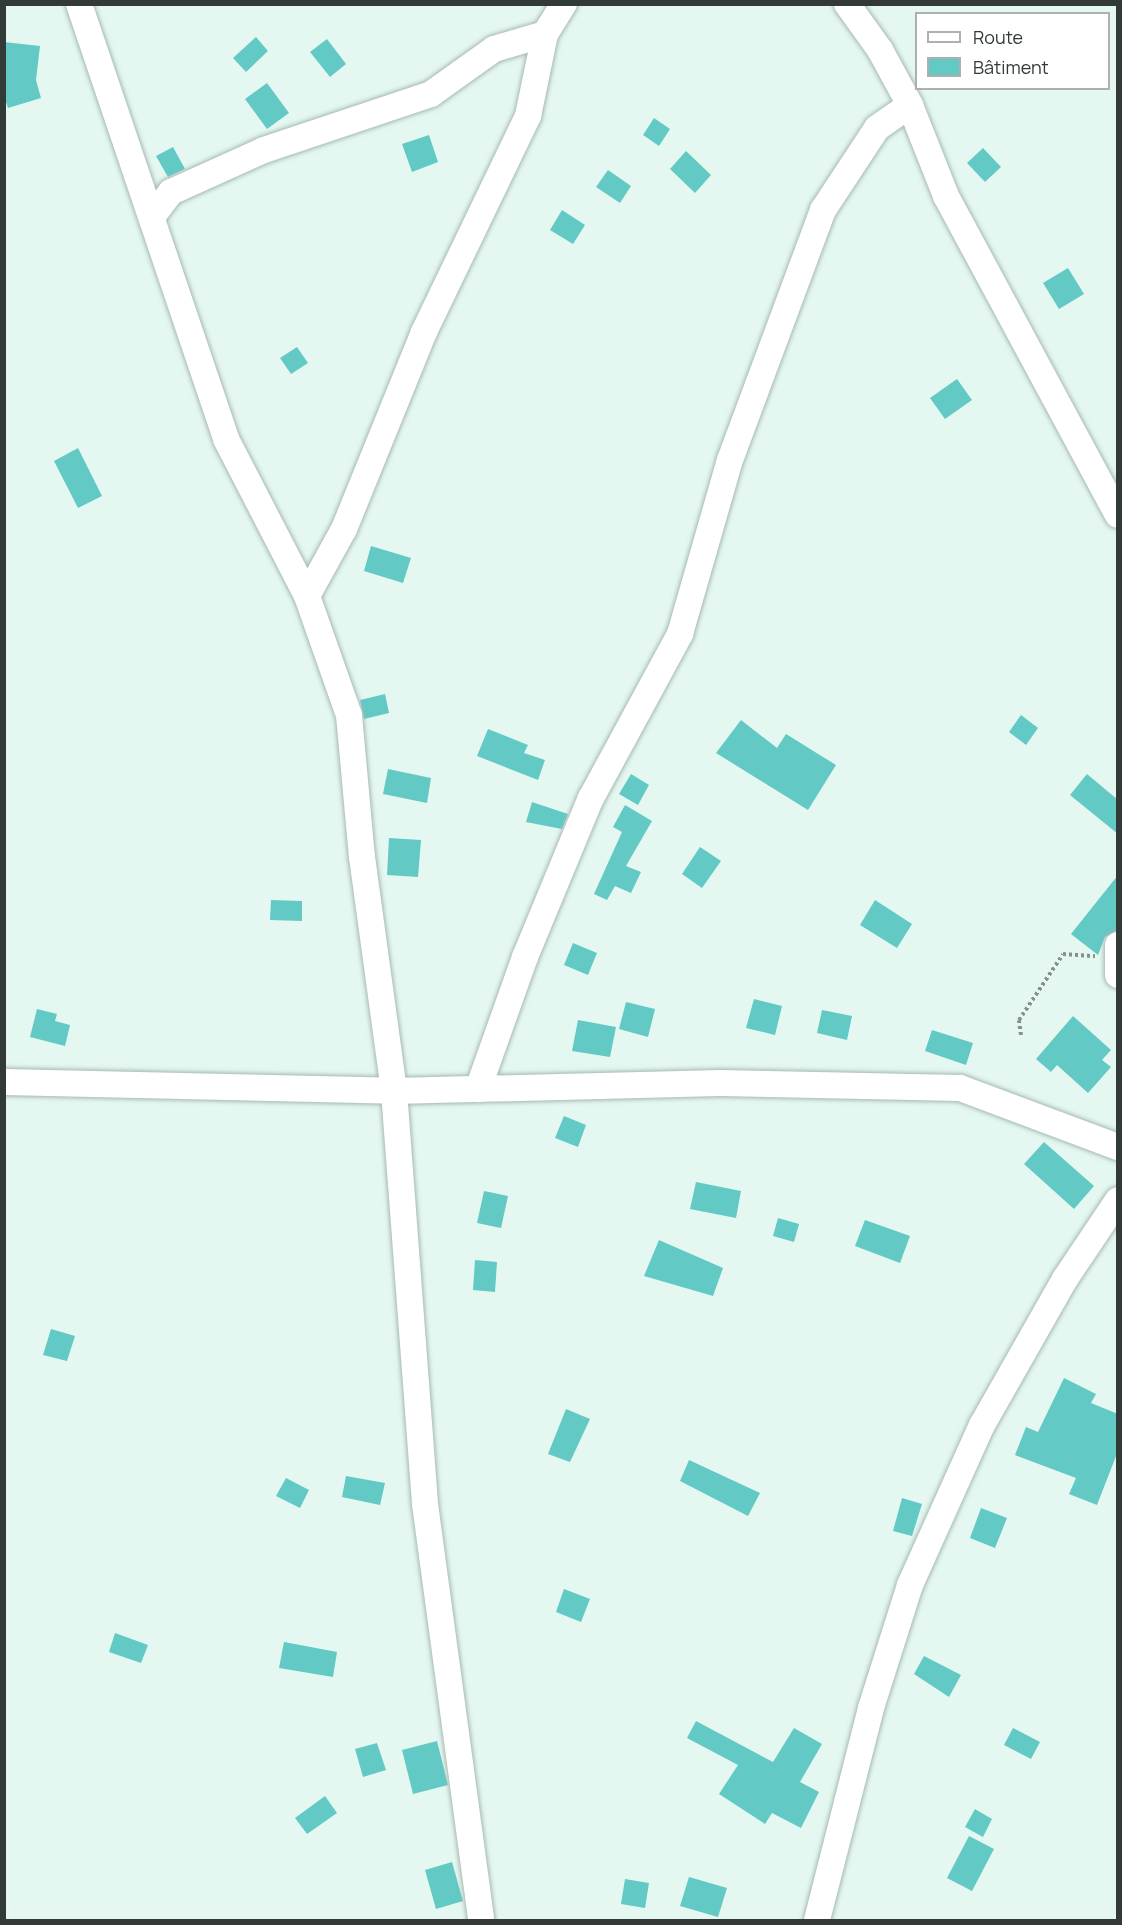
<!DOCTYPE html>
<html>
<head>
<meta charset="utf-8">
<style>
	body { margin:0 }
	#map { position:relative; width:1122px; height:1925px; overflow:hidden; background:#e4f8f1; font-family:Manrope,sans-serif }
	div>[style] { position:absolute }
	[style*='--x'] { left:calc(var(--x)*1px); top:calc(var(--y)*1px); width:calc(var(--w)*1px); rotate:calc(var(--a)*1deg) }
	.building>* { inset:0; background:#62c9c5 }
	.path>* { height:4px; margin-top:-2px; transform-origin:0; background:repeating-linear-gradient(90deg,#84928d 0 3px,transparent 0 6px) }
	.roads { filter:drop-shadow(0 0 2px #a6b9b3) drop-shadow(0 0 2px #a6b9b3) }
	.minor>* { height:26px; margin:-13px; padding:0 13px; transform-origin:13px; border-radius:13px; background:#fff }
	span { translate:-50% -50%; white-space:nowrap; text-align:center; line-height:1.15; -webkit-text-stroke:4.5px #fff; paint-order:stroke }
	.frame { position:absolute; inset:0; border:6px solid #323a37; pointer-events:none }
	.legend { position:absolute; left:915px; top:12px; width:195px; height:78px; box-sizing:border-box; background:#fff; border:2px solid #adb0af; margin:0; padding:8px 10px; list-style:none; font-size:18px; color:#323a37 }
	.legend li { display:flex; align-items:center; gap:12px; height:30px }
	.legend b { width:30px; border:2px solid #adb0af }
</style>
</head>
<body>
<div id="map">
	<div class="building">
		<i style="clip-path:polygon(256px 37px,268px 51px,246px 72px,233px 58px)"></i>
		<i style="clip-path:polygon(327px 39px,346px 64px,330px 77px,310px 52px)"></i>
		<i style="clip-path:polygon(4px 42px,40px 46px,36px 80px,41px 98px,8px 108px,4px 96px)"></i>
		<i style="clip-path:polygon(267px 83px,289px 113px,267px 129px,245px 99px)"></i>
		<i style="clip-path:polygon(654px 118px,670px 129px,659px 146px,643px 135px)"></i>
		<i style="clip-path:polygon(429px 135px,438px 162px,412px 172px,402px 144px)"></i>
		<i style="clip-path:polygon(173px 147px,185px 169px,168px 177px,156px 156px)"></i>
		<i style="clip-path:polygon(983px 148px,1001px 167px,985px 182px,967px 163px)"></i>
		<i style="clip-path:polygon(686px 151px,711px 175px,695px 193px,670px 169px)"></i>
		<i style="clip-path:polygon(608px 170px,631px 186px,620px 203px,596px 187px)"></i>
		<i style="clip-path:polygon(562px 210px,585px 225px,573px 244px,550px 230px)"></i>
		<i style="clip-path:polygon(1068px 268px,1084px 294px,1059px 309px,1043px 283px)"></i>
		<i style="clip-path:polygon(297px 347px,308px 363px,291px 374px,280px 358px)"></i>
		<i style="clip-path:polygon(957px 379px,972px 400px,945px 419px,930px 398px)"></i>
		<i style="clip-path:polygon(78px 448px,102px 496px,78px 508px,54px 461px)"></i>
		<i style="clip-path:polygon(371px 546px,411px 558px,403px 583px,364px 571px)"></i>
		<i style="clip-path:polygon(385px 694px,389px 713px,364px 719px,360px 700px)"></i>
		<i style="clip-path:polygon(1021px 715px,1038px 728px,1026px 745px,1009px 732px)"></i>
		<i style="clip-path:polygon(741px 720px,777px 748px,786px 734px,836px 765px,808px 810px,716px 753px)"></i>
		<i style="clip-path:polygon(488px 729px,528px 745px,524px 753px,545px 760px,538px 780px,477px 756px)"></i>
		<i style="clip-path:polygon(388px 769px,431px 778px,427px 803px,383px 794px)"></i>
		<i style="clip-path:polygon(631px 774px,649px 785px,638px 805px,619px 794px)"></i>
		<i style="clip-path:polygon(1087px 774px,1118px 800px,1118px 834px,1070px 795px)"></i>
		<i style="clip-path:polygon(532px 802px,568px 814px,562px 829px,526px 822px)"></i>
		<i style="clip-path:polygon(625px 805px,652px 821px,626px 866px,641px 872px,631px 893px,615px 886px,607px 900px,594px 894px,622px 832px,613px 827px)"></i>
		<i style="clip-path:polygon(389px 838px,421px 840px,418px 877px,387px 875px)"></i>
		<i style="clip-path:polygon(700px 847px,721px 861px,702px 888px,682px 874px)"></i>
		<i style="clip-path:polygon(1118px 875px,1118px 930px,1105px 937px,1098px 955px,1071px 934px)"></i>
		<i style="clip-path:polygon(271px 900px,302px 901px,302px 921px,270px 920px)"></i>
		<i style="clip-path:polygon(875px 900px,912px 924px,897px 948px,860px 925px)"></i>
		<i style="clip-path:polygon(573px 943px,597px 953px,588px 975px,564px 965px)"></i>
		<i style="clip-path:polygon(754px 999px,782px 1006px,775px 1035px,746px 1028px)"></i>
		<i style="clip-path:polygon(626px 1002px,655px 1009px,648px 1037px,619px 1029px)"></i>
		<i style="clip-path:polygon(37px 1009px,57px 1014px,55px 1021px,70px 1025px,65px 1046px,30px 1037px)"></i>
		<i style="clip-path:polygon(822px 1010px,852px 1016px,847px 1040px,817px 1033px)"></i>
		<i style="clip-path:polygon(1073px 1016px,1111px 1050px,1102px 1060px,1111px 1067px,1088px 1093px,1057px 1065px,1051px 1072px,1036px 1059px)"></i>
		<i style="clip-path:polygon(578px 1020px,616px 1027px,610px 1057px,572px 1051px)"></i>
		<i style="clip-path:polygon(932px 1030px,973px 1043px,966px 1065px,925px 1051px)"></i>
		<i style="clip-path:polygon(564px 1116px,586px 1125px,578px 1147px,555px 1138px)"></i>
		<i style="clip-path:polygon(1044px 1142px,1094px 1186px,1074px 1209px,1024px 1164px)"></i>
		<i style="clip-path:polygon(696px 1182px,741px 1191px,736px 1218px,690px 1209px)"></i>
		<i style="clip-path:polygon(484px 1191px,508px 1196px,501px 1228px,477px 1223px)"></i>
		<i style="clip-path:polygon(778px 1218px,799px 1224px,794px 1242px,773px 1236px)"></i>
		<i style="clip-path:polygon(865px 1220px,910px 1236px,900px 1263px,855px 1246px)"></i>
		<i style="clip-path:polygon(659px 1240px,723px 1268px,713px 1296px,644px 1276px)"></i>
		<i style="clip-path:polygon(475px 1260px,497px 1262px,495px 1292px,473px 1290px)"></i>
		<i style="clip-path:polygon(51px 1329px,75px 1336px,67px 1361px,43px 1355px)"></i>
		<i style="clip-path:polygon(1064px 1378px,1096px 1394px,1091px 1403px,1118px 1414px,1118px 1451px,1097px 1505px,1069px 1494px,1076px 1478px,1015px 1455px,1026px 1427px,1038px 1432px)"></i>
		<i style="clip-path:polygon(566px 1409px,590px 1419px,570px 1462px,548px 1454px)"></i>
		<i style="clip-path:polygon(689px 1460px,760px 1493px,748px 1516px,680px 1481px)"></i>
		<i style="clip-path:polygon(346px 1476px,385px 1483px,380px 1505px,342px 1497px)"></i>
		<i style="clip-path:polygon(286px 1478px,309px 1490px,300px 1508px,276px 1496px)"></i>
		<i style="clip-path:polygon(902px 1498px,922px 1504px,912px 1536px,893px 1531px)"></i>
		<i style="clip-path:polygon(981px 1508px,1007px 1518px,995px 1548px,970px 1538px)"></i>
		<i style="clip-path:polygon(564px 1589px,590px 1599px,581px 1622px,556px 1612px)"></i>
		<i style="clip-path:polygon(115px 1633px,148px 1645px,141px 1663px,109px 1652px)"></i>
		<i style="clip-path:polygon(284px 1642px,337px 1652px,333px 1677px,279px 1668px)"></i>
		<i style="clip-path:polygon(924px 1656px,961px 1675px,949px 1697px,914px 1674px)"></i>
		<i style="clip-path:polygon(696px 1721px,773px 1762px,794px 1728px,822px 1744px,800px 1782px,819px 1792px,801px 1828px,772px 1813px,765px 1824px,719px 1794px,738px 1765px,687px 1738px)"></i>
		<i style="clip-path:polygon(1013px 1728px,1040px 1742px,1031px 1759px,1004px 1745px)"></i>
		<i style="clip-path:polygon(437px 1741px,448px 1785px,413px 1794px,402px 1750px)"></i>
		<i style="clip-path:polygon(377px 1743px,386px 1770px,363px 1777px,355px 1749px)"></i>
		<i style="clip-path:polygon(325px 1796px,337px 1813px,307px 1834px,295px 1818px)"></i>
		<i style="clip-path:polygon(975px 1809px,992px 1819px,983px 1837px,965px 1827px)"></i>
		<i style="clip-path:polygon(969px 1836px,994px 1849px,972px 1891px,947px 1878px)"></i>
		<i style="clip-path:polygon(452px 1862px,463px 1901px,436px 1909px,425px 1870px)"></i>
		<i style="clip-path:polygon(689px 1877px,727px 1888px,718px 1917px,680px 1906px)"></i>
		<i style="clip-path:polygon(625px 1879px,649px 1883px,645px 1908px,621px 1904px)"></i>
	</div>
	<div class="path">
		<i style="--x:1021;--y:1035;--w:15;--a:-98"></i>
		<i style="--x:1019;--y:1020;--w:79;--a:-56.3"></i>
		<i style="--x:1063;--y:954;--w:32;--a:4"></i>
	</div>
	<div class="roads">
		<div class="minor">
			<i style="--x:79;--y:4;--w:459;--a:71.3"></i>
			<i style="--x:226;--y:439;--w:177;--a:62.7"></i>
			<i style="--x:307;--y:596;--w:126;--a:70.6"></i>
			<i style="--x:349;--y:715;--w:143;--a:84.8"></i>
			<i style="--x:362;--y:857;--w:236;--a:82.2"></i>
			<i style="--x:394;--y:1091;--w:414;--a:85.7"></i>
			<i style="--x:425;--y:1504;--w:420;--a:82.3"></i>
			<i style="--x:847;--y:4;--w:57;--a:54.3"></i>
			<i style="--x:880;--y:50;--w:63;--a:61.4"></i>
			<i style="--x:910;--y:105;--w:98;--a:68.4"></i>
			<i style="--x:946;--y:196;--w:362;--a:61.7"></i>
			<i style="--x:152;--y:217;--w:31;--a:-53"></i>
			<i style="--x:171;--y:192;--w:102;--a:-24.3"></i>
			<i style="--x:264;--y:150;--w:176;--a:-18.5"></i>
			<i style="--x:431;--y:94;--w:77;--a:-35.5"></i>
			<i style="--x:494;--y:49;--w:53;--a:-16.4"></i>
			<i style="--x:307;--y:596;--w:77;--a:-61.1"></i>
			<i style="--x:344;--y:529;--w:213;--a:-67.9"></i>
			<i style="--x:424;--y:332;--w:240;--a:-64.3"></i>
			<i style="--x:528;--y:116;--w:84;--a:-78.3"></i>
			<i style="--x:545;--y:34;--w:36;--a:-58"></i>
			<i style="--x:1118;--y:945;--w:30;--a:90"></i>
			<i style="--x:4;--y:1082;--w:390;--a:1.3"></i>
			<i style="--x:394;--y:1091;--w:326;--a:-1.4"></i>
			<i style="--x:720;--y:1083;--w:240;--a:1.2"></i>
			<i style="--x:960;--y:1088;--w:169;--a:20.5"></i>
			<i style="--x:478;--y:1089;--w:140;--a:-70.4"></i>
			<i style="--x:525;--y:957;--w:172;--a:-67.5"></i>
			<i style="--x:591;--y:798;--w:187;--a:-61.5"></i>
			<i style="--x:680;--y:634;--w:181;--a:-74"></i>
			<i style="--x:730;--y:460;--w:267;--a:-69.6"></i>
			<i style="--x:823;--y:210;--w:98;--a:-56.6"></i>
			<i style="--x:877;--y:128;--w:40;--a:-34.9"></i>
			<i style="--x:817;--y:1920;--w:219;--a:-75.7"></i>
			<i style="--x:871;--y:1708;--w:129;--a:-72.4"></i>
			<i style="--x:910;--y:1585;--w:175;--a:-65.8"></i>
			<i style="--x:982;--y:1425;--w:168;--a:-60.4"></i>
			<i style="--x:1065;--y:1279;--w:95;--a:-56.1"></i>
		</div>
	</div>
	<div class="frame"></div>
	<ul class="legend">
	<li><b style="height:8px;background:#fff"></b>Route</li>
	<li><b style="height:16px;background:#62c9c5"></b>Bâtiment</li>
	</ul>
</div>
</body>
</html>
